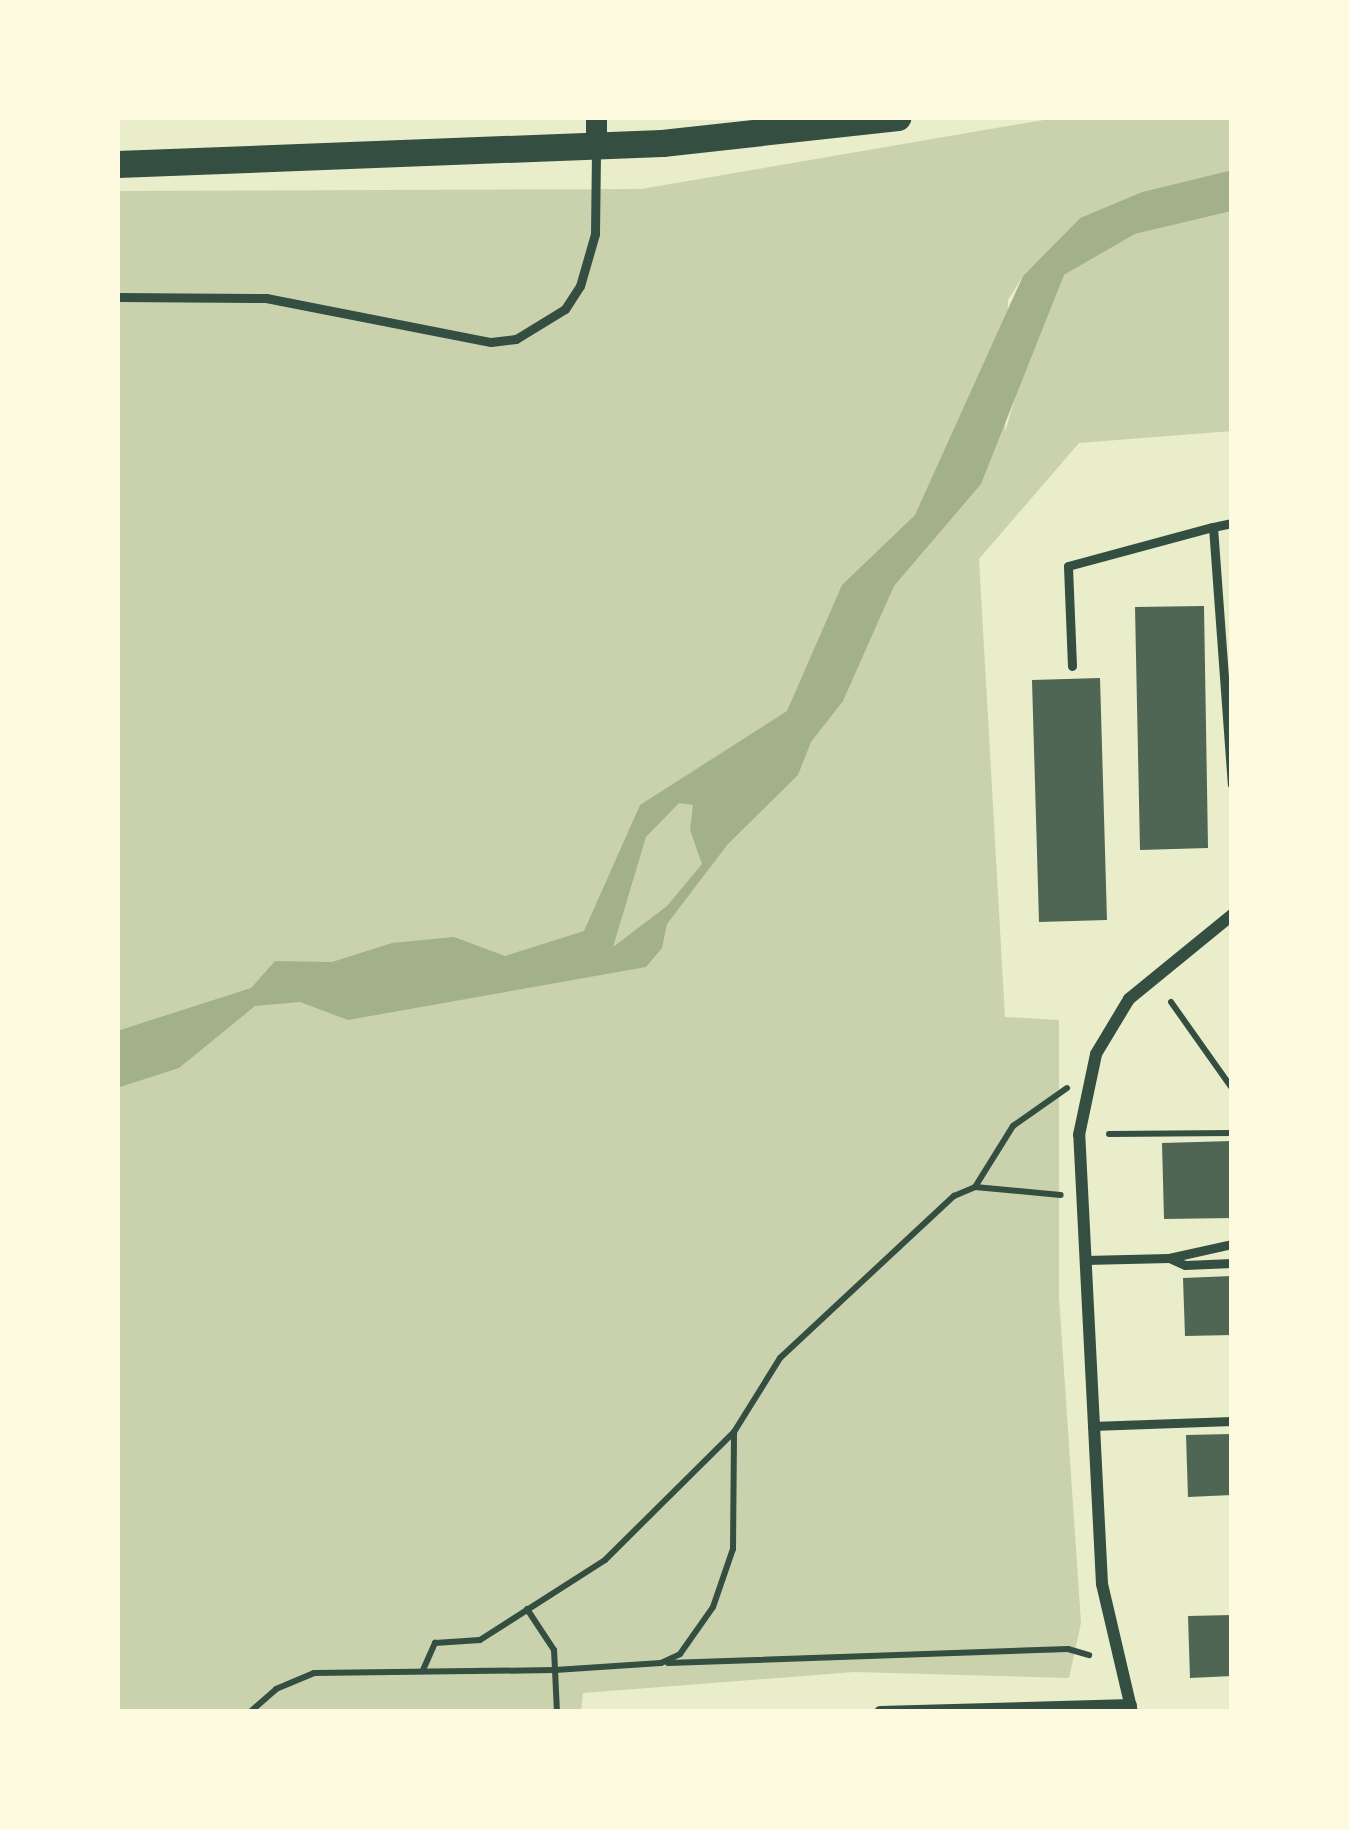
<!DOCTYPE html>
<html>
<head>
<meta charset="utf-8">
<style>
	body { margin:0 }
	#map { position:relative; width:1349px; height:1829px; overflow:hidden; background:#e9edc9; font-family:Quicksand,sans-serif }
	div>[style] { position:absolute }
	[style*='--x'] { left:calc(var(--x)*1px); top:calc(var(--y)*1px); width:calc(var(--w)*1px); rotate:calc(var(--a)*1deg) }
	.green>* { inset:0; background:#cad2ad }
	.water>* { inset:0; background:#a3b18a }
	.building>* { inset:0; background:#4f6655 }
	.path>* { height:6px; margin:-3px; padding:0 3px; transform-origin:3px; border-radius:3px; background:#344e41 }
	.service>* { height:9px; margin:-4.5px; padding:0 4.5px; transform-origin:4.5px; border-radius:4.5px; background:#344e41 }
	.minor>* { height:12px; margin:-6px; padding:0 6px; transform-origin:6px; border-radius:6px; background:#344e41 }
	.tertiary>* { height:21px; margin:-10.5px; padding:0 10.5px; transform-origin:10.5px; border-radius:10.5px; background:#344e41 }
	.primary>* { height:27px; margin:-13.5px; padding:0 13.5px; transform-origin:13.5px; border-radius:13.5px; background:#344e41 }
	span { translate:-50% -50%; white-space:nowrap; text-align:center; line-height:1.15; -webkit-text-stroke:12px #fefae0; paint-order:stroke }
	.frame { position:absolute; inset:0; border:120px solid #fefae0; pointer-events:none }
</style>
</head>
<body>
<div id="map">
	<div class="green">
		<i style="clip-path:polygon(1061px 117px,1232px 117px,1232px 170px,1142px 192px,1080px 218px,1023px 276px,1008px 300px,1005px 432px,1031px 343px,1064px 275px,1135px 234px,1232px 211px,1232px 431px,1079px 443px,979px 559px,1005px 1017px,1059px 1020px,1059px 1297px,1081px 1623px,1069px 1678px,854px 1672px,583px 1693px,581px 1712px,117px 1712px,117px 191px,641px 189px)"></i>
	</div>
	<div class="water">
		<i style="clip-path:polygon(evenodd,1232px 170px,1232px 211px,1135px 234px,1064px 275px,981px 484px,894px 586px,843px 701px,811px 742px,798px 775px,728px 844px,667px 924px,662px 948px,646px 967px,348px 1020px,300px 1002px,255px 1006px,179px 1068px,117px 1088px,117px 1031px,251px 988px,275px 961px,332px 962px,392px 943px,454px 937px,505px 956px,584px 931px,640px 805px,787px 711px,842px 585px,915px 515px,1023px 276px,1080px 218px,1142px 192px,1232px 170px,679px 803px,693px 805px,690px 830px,702px 864px,667px 906px,613px 947px,646px 837px,679px 803px)"></i>
	</div>
	<div class="building">
		<i style="clip-path:polygon(1204px 606px,1208px 848px,1140px 850px,1135px 607px)"></i>
		<i style="clip-path:polygon(1100px 678px,1107px 920px,1039px 922px,1032px 680px)"></i>
		<i style="clip-path:polygon(1232px 1141px,1232px 1218px,1164px 1219px,1162px 1143px)"></i>
		<i style="clip-path:polygon(1232px 1276px,1232px 1335px,1185px 1336px,1183px 1278px)"></i>
		<i style="clip-path:polygon(1232px 1434px,1232px 1495px,1188px 1497px,1186px 1435px)"></i>
		<i style="clip-path:polygon(1232px 1615px,1232px 1676px,1190px 1678px,1188px 1616px)"></i>
	</div>
	<div class="path">
		<i style="--x:1171;--y:1002;--w:105;--a:54.7"></i>
		<i style="--x:1109;--y:1134;--w:123;--a:-0.5"></i>
		<i style="--x:975;--y:1187;--w:72;--a:-58.1"></i>
		<i style="--x:1013;--y:1126;--w:66;--a:-35.1"></i>
		<i style="--x:527;--y:1609;--w:49;--a:56.6"></i>
		<i style="--x:554;--y:1650;--w:20;--a:87"></i>
		<i style="--x:555;--y:1670;--w:106;--a:-3.8"></i>
		<i style="--x:661;--y:1663;--w:21;--a:-25"></i>
		<i style="--x:680;--y:1654;--w:57;--a:-54.9"></i>
		<i style="--x:713;--y:1607;--w:61;--a:-71"></i>
		<i style="--x:733;--y:1549;--w:117;--a:-89.5"></i>
		<i style="--x:668;--y:1663;--w:400;--a:-2"></i>
		<i style="--x:1068;--y:1649;--w:22;--a:16"></i>
		<i style="--x:423;--y:1670;--w:30;--a:-66"></i>
		<i style="--x:435;--y:1643;--w:45;--a:-3.8"></i>
		<i style="--x:480;--y:1640;--w:148;--a:-32.6"></i>
		<i style="--x:605;--y:1560;--w:182;--a:-44.8"></i>
		<i style="--x:734;--y:1432;--w:87;--a:-58.1"></i>
		<i style="--x:780;--y:1358;--w:238;--a:-43"></i>
		<i style="--x:954;--y:1196;--w:23;--a:-23"></i>
		<i style="--x:975;--y:1187;--w:86;--a:5.3"></i>
		<i style="--x:250;--y:1712;--w:35;--a:-41"></i>
		<i style="--x:276;--y:1689;--w:41;--a:-22.8"></i>
		<i style="--x:314;--y:1673;--w:241;--a:-0.7"></i>
		<i style="--x:555;--y:1670;--w:42;--a:87.3"></i>
	</div>
	<div class="service">
		<i style="--x:117;--y:297;--w:149;--a:0.4"></i>
		<i style="--x:266;--y:298;--w:229;--a:11.1"></i>
		<i style="--x:491;--y:342;--w:25;--a:-7"></i>
		<i style="--x:516;--y:339;--w:57;--a:-31.5"></i>
		<i style="--x:565;--y:309;--w:27;--a:-57"></i>
		<i style="--x:580;--y:286;--w:54;--a:-73.9"></i>
		<i style="--x:595;--y:234;--w:82;--a:-89.3"></i>
		<i style="--x:1232;--y:523;--w:19;--a:168"></i>
		<i style="--x:1213;--y:527;--w:258;--a:85.8"></i>
		<i style="--x:1072;--y:666;--w:100;--a:-92.3"></i>
		<i style="--x:1068;--y:566;--w:150;--a:-15.1"></i>
		<i style="--x:1169;--y:1258;--w:17;--a:24"></i>
		<i style="--x:1185;--y:1265;--w:47;--a:-2.4"></i>
		<i style="--x:1085;--y:1260;--w:84;--a:-1.4"></i>
		<i style="--x:1169;--y:1258;--w:65;--a:-12.5"></i>
		<i style="--x:1092;--y:1426;--w:140;--a:-2"></i>
	</div>
	<div class="minor">
		<i style="--x:880;--y:1712;--w:251;--a:-1.6"></i>
		<i style="--x:1132;--y:1712;--w:131;--a:-103.2"></i>
		<i style="--x:1102;--y:1584;--w:450;--a:-92.9"></i>
		<i style="--x:1079;--y:1135;--w:83;--a:-78.1"></i>
		<i style="--x:1096;--y:1054;--w:64;--a:-59"></i>
		<i style="--x:1129;--y:999;--w:133;--a:-39.2"></i>
	</div>
	<div class="tertiary">
		<i style="--x:596;--y:117;--w:28;--a:90"></i>
	</div>
	<div class="primary">
		<i style="--x:117;--y:164;--w:545;--a:-2.21"></i>
		<i style="--x:662;--y:143;--w:237;--a:-6.3"></i>
	</div>
	<div class="frame"></div>
</div>
</body>
</html>
